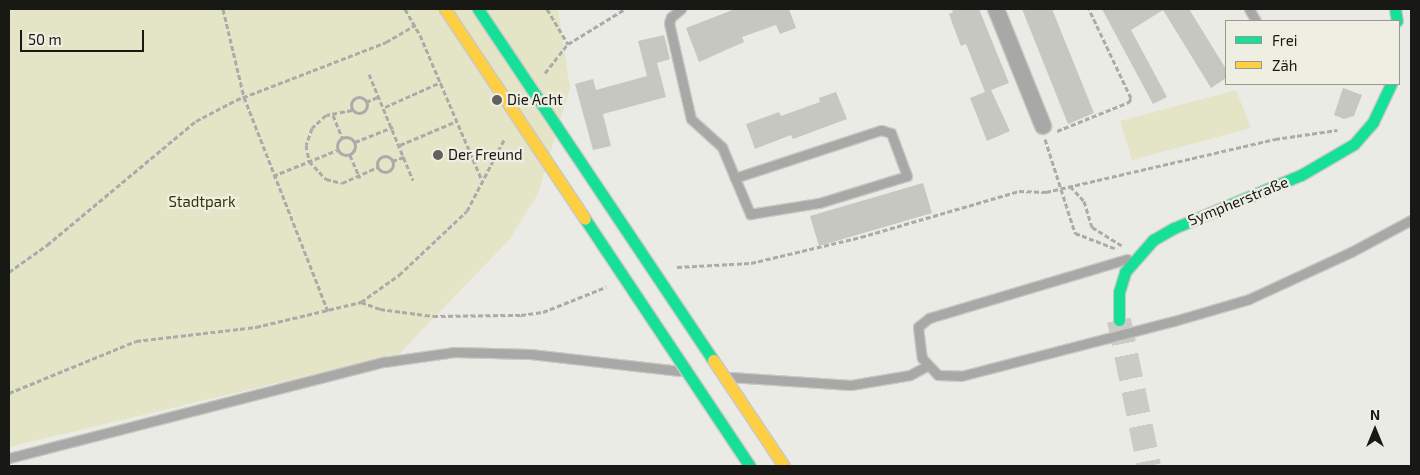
<!DOCTYPE html>
<meta charset="utf-8">
<style>
body{margin:0}
#map{position:relative;width:1420px;height:475px;overflow:hidden;background:#ebebe5;font-family:"Exo 2",sans-serif}
div>[style]{position:absolute}
[style*='--x']{left:calc(var(--x)*1px);top:calc(var(--y)*1px);width:calc(var(--w)*1px);rotate:calc(var(--a)*1deg)}
.green>*{inset:0;background:#e4e4c7}
.building>*{inset:0;background:#c7c7c2}
.secondary-tunnel>*{height:24px;margin-top:-12px;transform-origin:0;background:repeating-linear-gradient(90deg,#cbcbc6 0 24px,transparent 0 36px)}
.path>*{height:3px;margin-top:-1.5px;transform-origin:0;background:repeating-linear-gradient(90deg,#ababa9 0 5px,transparent 0 7.5px)}
.path>.ring{margin:-1.5px;padding:0;box-sizing:content-box;background:none;border:3px solid #ababa9;border-radius:50%}
.roads{filter:drop-shadow(1px 0 #c8c8c4) drop-shadow(-1px 0 #c8c8c4) drop-shadow(0 1px #c8c8c4) drop-shadow(0 -1px #c8c8c4)}
.lane>*{height:9px;margin:-4.5px;padding:0 4.5px;transform-origin:4.5px;border-radius:4.5px;background:#a8a8a6}
.street>*{height:16px;margin:-8px;padding:0 8px;transform-origin:8px;border-radius:8px;background:#a8a8a6}
.fast>*{height:11px;margin:-5.5px;padding:0 5.5px;transform-origin:5.5px;border-radius:5.5px;background:#16e098}
.bridges{filter:drop-shadow(1px 0 #c8c8c4) drop-shadow(-1px 0 #c8c8c4) drop-shadow(0 1px #c8c8c4) drop-shadow(0 -1px #c8c8c4)}
.fast-bridge>*{height:11px;margin:-5.5px;padding:0 5.5px;transform-origin:5.5px;border-radius:5.5px;background:#16e098}
.slow-bridge>*{height:11px;margin:-5.5px;padding:0 5.5px;transform-origin:5.5px;border-radius:5.5px;background:#ffcf43}
.dots>*{width:14px;height:14px;translate:-50% -50%;box-sizing:border-box;border:2px solid #eeeee2;border-radius:50%}
span{translate:-50% -50%;white-space:nowrap;text-align:center;line-height:1.15;-webkit-text-stroke:4.5px #eeeee2;paint-order:stroke}
.poi-label{font-size:15px;color:#181814}
.left{translate:0 -50%;text-align:left}
.street-label{font-size:15px;color:#181814}
.park-label{font-size:15px;color:#363402}
.frame{position:absolute;inset:0;border:10px solid #181814;pointer-events:none}
.legend{position:absolute;left:1225px;top:20px;width:175px;height:65px;box-sizing:border-box;background:#eeeee2;border:1px solid #989890;margin:0;padding:6px 9px;list-style:none;font-size:15px;color:#181814}
.legend li{display:flex;align-items:center;gap:10px;height:25px}
.legend b{width:25px;border:1px solid #989890}
.north{position:absolute;left:1350px;top:405px;width:50px;height:50px;-webkit-text-stroke:4px #eeeee2;paint-order:stroke;rotate:0deg;font-size:14px;font-weight:700;line-height:20px;text-align:center;color:#181814}
.north::after{content:'';display:block;margin:auto;width:18px;height:22px;background:#181814;clip-path:polygon(50% 0,100% 100%,50% 72%,0 100%)}
.scale{position:absolute;left:20px;top:30px;width:124px;height:22px;box-sizing:border-box;border:2px solid #181814;border-top:0;padding-left:6px;font-size:15px;line-height:18px;white-space:nowrap;color:#181814;-webkit-text-stroke:4px #eeeee2;paint-order:stroke}
</style>
<div id="map">
<div class="green">
<i style="clip-path:polygon(9px 9px,558px 9px,570px 88px,538px 194px,509px 240px,399px 354px,9px 447px)"></i>
<i style="clip-path:polygon(1236px 90px,1251px 128px,1132px 160px,1120px 121px)"></i>
</div>
<div class="building">
<i style="clip-path:polygon(735px 9px,789px 9px,796px 28px,780px 34px,776px 25px,742px 37px,744px 42px,699px 62px,686px 28px)"></i>
<i style="clip-path:polygon(952px 9px,979px 9px,1009px 83px,991px 90px,1010px 131px,987px 141px,970px 98px,985px 92px,966px 44px,961px 46px,954px 28px,949px 14px,953px 12px)"></i>
<i style="clip-path:polygon(1022px 9px,1052px 9px,1094px 113px,1068px 124px)"></i>
<i style="clip-path:polygon(1102px 9px,1189px 9px,1226px 69px,1226px 78px,1211px 88px,1163px 10px,1131px 30px,1167px 97px,1153px 104px)"></i>
<i style="clip-path:polygon(664px 35px,670px 59px,657px 63px,666px 97px,603px 114px,611px 146px,593px 150px,575px 84px,593px 79px,596px 90px,647px 76px,638px 41px)"></i>
<i style="clip-path:polygon(1343px 88px,1362px 95px,1354px 116px,1344px 119px,1334px 115px)"></i>
<i style="clip-path:polygon(836px 92px,847px 119px,793px 139px,791px 135px,755px 149px,746px 124px,779px 112px,781px 116px,820px 102px,819px 98px)"></i>
<i style="clip-path:polygon(923px 183px,932px 213px,819px 246px,810px 216px)"></i>
</div>
<div class="secondary-tunnel">
<i style="--x:1119;--y:320;--w:149;--a:78.4"></i>
</div>
<div class="path">
<i style="--x:223;--y:9;--w:90;--a:76.6"></i>
<i style="--x:244;--y:97;--w:230;--a:68.6"></i>
<i style="--x:405;--y:9;--w:30;--a:60"></i>
<i style="--x:420;--y:35;--w:155;--a:66.9"></i>
<i style="--x:547;--y:9;--w:41;--a:59"></i>
<i style="--x:545;--y:73;--w:37;--a:-52"></i>
<i style="--x:568;--y:44;--w:67;--a:-31.6"></i>
<i style="--x:369;--y:74;--w:115;--a:67.5"></i>
<i class="ring" style="left:351px;top:97px;width:13px;height:13px"></i>
<i style="--x:366;--y:102;--w:13;--a:-23"></i>
<i style="--x:385;--y:107;--w:61;--a:-24.1"></i>
<i style="--x:352;--y:110;--w:26;--a:169"></i>
<i style="--x:326;--y:115;--w:19;--a:137"></i>
<i style="--x:312;--y:128;--w:18;--a:109"></i>
<i style="--x:306;--y:145;--w:16;--a:79"></i>
<i style="--x:309;--y:161;--w:25;--a:47"></i>
<i style="--x:326;--y:179;--w:16;--a:14"></i>
<i style="--x:342;--y:183;--w:39;--a:-24"></i>
<i style="--x:333;--y:115;--w:24;--a:68"></i>
<i style="--x:1057;--y:131;--w:78;--a:-21.9"></i>
<i style="--x:1129;--y:102;--w:4;--a:-63"></i>
<i style="--x:1131;--y:98;--w:98;--a:-115.3"></i>
<i class="ring" style="left:337px;top:137px;width:15px;height:15px"></i>
<i style="--x:1045;--y:139;--w:99;--a:72.3"></i>
<i style="--x:1075;--y:233;--w:45;--a:20.9"></i>
<i style="--x:355;--y:142;--w:41;--a:-21.5"></i>
<i style="--x:400;--y:145;--w:62;--a:-22.8"></i>
<i style="--x:350;--y:155;--w:25;--a:67"></i>
<i class="ring" style="left:377px;top:156px;width:13px;height:13px"></i>
<i style="--x:392;--y:161;--w:13;--a:-18"></i>
<i style="--x:273;--y:176;--w:69;--a:-22.1"></i>
<i style="--x:1070;--y:186;--w:21;--a:47"></i>
<i style="--x:1084;--y:201;--w:27;--a:73"></i>
<i style="--x:1092;--y:227;--w:36;--a:32"></i>
<i style="--x:677;--y:267;--w:74;--a:-3.1"></i>
<i style="--x:751;--y:263;--w:113;--a:-13.3"></i>
<i style="--x:861;--y:237;--w:165;--a:-16.2"></i>
<i style="--x:1019;--y:191;--w:27;--a:2"></i>
<i style="--x:1046;--y:192;--w:235;--a:-13"></i>
<i style="--x:1275;--y:139;--w:63;--a:-8.3"></i>
<i style="--x:9;--y:272;--w:47;--a:-35.4"></i>
<i style="--x:47;--y:245;--w:194;--a:-39.8"></i>
<i style="--x:196;--y:121;--w:45;--a:-27.7"></i>
<i style="--x:236;--y:100;--w:161;--a:-21.1"></i>
<i style="--x:386;--y:42;--w:34;--a:-30"></i>
<i style="--x:361;--y:302;--w:20;--a:20"></i>
<i style="--x:380;--y:309;--w:53;--a:7.5"></i>
<i style="--x:433;--y:316;--w:88;--a:-0.7"></i>
<i style="--x:521;--y:315;--w:22;--a:-8"></i>
<i style="--x:543;--y:312;--w:68;--a:-21.6"></i>
<i style="--x:9;--y:393;--w:137;--a:-22.3"></i>
<i style="--x:136;--y:341;--w:121;--a:-6.7"></i>
<i style="--x:256;--y:327;--w:108;--a:-13.4"></i>
<i style="--x:361;--y:302;--w:47;--a:-35.4"></i>
<i style="--x:399;--y:275;--w:93;--a:-43.3"></i>
<i style="--x:467;--y:211;--w:82;--a:-62.5"></i>
</div>
<div class="roads">
<div class="lane">
<i style="--x:681;--y:9;--w:13;--a:141"></i>
<i style="--x:671;--y:17;--w:6;--a:108"></i>
<i style="--x:669;--y:23;--w:98;--a:77.1"></i>
<i style="--x:691;--y:119;--w:42;--a:42.1"></i>
<i style="--x:722;--y:147;--w:73;--a:67.3"></i>
<i style="--x:750;--y:214;--w:70;--a:-9.1"></i>
<i style="--x:819;--y:203;--w:92;--a:-17.1"></i>
<i style="--x:907;--y:176;--w:46;--a:-110.4"></i>
<i style="--x:891;--y:133;--w:10;--a:-163"></i>
<i style="--x:881;--y:130;--w:154;--a:161.8"></i>
<i style="--x:1249;--y:9;--w:14;--a:60"></i>
<i style="--x:1127;--y:259;--w:207;--a:163.4"></i>
<i style="--x:929;--y:318;--w:14;--a:141"></i>
<i style="--x:918;--y:327;--w:31;--a:83"></i>
<i style="--x:922;--y:358;--w:23;--a:47"></i>
<i style="--x:938;--y:375;--w:23;--a:2"></i>
<i style="--x:961;--y:376;--w:220;--a:-14.5"></i>
<i style="--x:1174;--y:321;--w:78;--a:-16.3"></i>
<i style="--x:1249;--y:299;--w:112;--a:-24.7"></i>
<i style="--x:1351;--y:252;--w:68;--a:-28.1"></i>
<i style="--x:730;--y:377;--w:121;--a:3.8"></i>
<i style="--x:851;--y:385;--w:60;--a:-9.6"></i>
<i style="--x:910;--y:375;--w:19;--a:-28"></i>
<i style="--x:9;--y:458;--w:387;--a:-14.4"></i>
<i style="--x:384;--y:362;--w:71;--a:-8.1"></i>
<i style="--x:454;--y:352;--w:76;--a:1.5"></i>
<i style="--x:530;--y:354;--w:151;--a:6.5"></i>
</div>
<div class="street">
<i style="--x:996;--y:9;--w:126;--a:68.1"></i>
</div>
<div class="fast">
<i style="--x:1395;--y:9;--w:12;--a:81"></i>
<i style="--x:1119;--y:320;--w:28;--a:-90"></i>
<i style="--x:1119;--y:292;--w:21;--a:-73"></i>
<i style="--x:1125;--y:272;--w:43;--a:-48.8"></i>
<i style="--x:1153;--y:240;--w:24;--a:-30"></i>
<i style="--x:1174;--y:228;--w:138;--a:-22.7"></i>
<i style="--x:1301;--y:175;--w:61;--a:-30.3"></i>
<i style="--x:1354;--y:144;--w:29;--a:-49"></i>
<i style="--x:1373;--y:122;--w:42;--a:-64.7"></i>
</div>
</div>
<div class="bridges">
<div class="fast-bridge">
<i style="--x:478;--y:9;--w:422;--a:56.2"></i>
<i style="--x:585;--y:219;--w:297;--a:56.3"></i>
</div>
<div class="slow-bridge">
<i style="--x:445;--y:9;--w:252;--a:56.3"></i>
<i style="--x:713;--y:360;--w:128;--a:56.2"></i>
</div>
</div>
<div class="dots">
<i style="left:497px;top:100px;background:#62625d"></i>
<i style="left:438px;top:155px;background:#62625d"></i>
</div>
<div class="poi-label">
<span class="left" style="left:507px;top:100px">Die Acht</span>
<span class="left" style="left:448px;top:155px">Der Freund</span>
</div>
<div class="street-label">
<span style="left:1238px;top:201px;rotate:-22deg">Sympherstraße</span>
</div>
<div class="park-label">
<span style="left:202px;top:202px">Stadtpark</span>
</div>
<div class="frame"></div>
<ul class="legend">
<li><b style="height:6px;background:#16e098"></b>Frei</li>
<li><b style="height:6px;background:#ffcf43"></b>Zäh</li>
</ul>
<div class="north">N</div>
<div class="scale">50 m</div>
</div>
